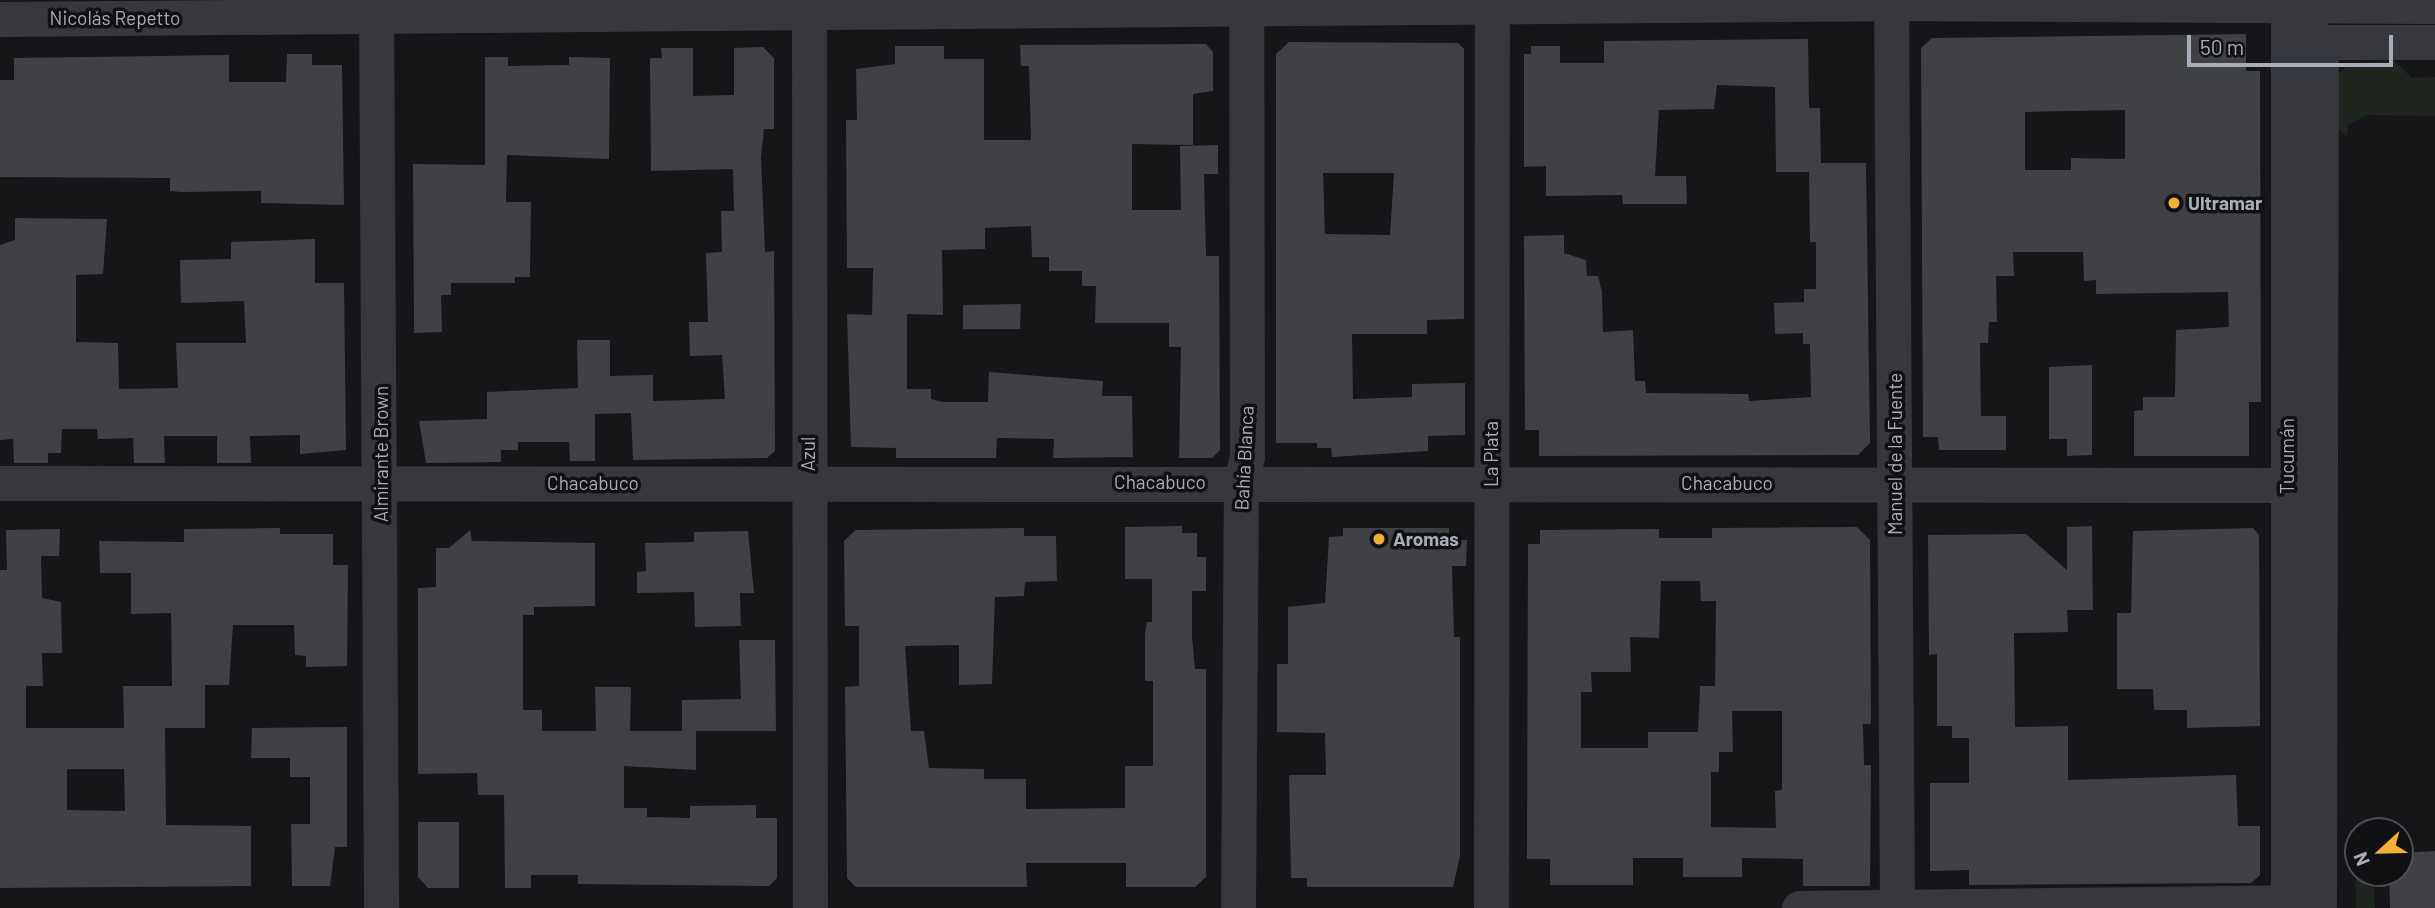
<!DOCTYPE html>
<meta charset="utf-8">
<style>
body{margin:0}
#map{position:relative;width:2435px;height:908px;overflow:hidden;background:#161618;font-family:Barlow,sans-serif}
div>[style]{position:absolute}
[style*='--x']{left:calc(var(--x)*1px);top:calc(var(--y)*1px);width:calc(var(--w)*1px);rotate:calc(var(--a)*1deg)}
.green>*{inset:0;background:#1e261f}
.building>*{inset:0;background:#404145}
.minor>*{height:35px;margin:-17.5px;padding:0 17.5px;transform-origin:17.5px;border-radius:17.5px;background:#37383d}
.dots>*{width:19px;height:19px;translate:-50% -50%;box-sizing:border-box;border:4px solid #111113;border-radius:50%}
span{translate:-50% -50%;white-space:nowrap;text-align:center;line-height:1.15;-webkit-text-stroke:7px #111113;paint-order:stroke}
.street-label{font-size:19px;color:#a8adb8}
.poi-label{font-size:19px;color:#a8adb8;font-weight:700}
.left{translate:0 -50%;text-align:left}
.north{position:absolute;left:2344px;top:817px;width:70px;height:70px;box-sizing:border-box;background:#111113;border:2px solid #4d4f55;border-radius:50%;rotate:248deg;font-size:19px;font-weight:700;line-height:28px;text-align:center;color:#a8adb8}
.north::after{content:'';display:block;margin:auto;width:24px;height:32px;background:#f2b134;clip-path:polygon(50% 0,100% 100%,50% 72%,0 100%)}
.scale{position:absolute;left:2187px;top:35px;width:206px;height:32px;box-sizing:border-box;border:4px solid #a8adb8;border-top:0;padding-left:9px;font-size:21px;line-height:24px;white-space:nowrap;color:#a8adb8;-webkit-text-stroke:5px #111113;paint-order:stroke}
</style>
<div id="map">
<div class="green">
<i style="clip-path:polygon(2395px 61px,2412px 78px,2435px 77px,2435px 116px,2367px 115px,2348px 125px,2347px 137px,2335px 125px,2338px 73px,2352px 63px)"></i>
<i style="clip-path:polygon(2355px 850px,2358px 873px,2374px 873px,2375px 908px,2356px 908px)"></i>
</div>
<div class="building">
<i style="clip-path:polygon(evenodd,2246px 34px,2246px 71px,2260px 71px,2261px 402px,2249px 402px,2249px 456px,2134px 456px,2134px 411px,2143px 410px,2143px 397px,2175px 397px,2176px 330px,2229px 327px,2228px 292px,2096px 294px,2096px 280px,2084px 281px,2083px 252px,2013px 252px,2014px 276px,1996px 276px,1997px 322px,1989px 322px,1988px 343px,1980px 343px,1981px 416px,2006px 416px,2006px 450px,1939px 450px,1938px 437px,1923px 437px,1921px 48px,1932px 38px,2246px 34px,2125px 110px,2125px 159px,2071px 158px,2071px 170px,2025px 170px,2025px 112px,2125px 110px)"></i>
<i style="clip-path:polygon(1808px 39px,1809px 108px,1820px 108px,1821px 163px,1866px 163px,1870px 443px,1858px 455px,1539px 456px,1539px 430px,1525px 430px,1524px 236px,1564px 235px,1564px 253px,1586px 260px,1587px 276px,1598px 276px,1602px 292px,1603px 332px,1633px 330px,1635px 381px,1645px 381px,1646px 393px,1748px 394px,1749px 401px,1811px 397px,1810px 344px,1803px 344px,1803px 333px,1775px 334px,1774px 303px,1804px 302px,1804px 289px,1816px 289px,1816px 242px,1810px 242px,1809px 172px,1776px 172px,1775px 87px,1717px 85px,1714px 109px,1659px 110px,1655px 176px,1686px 176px,1687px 204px,1623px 204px,1622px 195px,1546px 196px,1546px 166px,1524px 167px,1524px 54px,1531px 54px,1531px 46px,1560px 46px,1560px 63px,1604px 63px,1604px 41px)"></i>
<i style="clip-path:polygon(evenodd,1289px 42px,1458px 43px,1464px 49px,1464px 319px,1427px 320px,1427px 334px,1352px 334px,1353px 399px,1412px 397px,1412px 384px,1465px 383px,1465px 435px,1428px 436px,1428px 451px,1332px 457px,1331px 448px,1317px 448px,1317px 443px,1276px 443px,1276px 54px,1289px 42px,1323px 173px,1394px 173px,1390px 235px,1325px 234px,1323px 173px)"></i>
<i style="clip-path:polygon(1206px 44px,1213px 52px,1213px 91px,1193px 94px,1193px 145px,1132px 144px,1132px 210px,1181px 210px,1180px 146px,1218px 145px,1218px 174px,1204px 174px,1206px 256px,1219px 256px,1220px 450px,1212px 458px,1179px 458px,1181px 347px,1169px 347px,1169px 323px,1095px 323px,1096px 286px,1082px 286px,1082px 271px,1049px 271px,1049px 257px,1032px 257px,1031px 226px,985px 228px,985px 249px,942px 250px,943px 315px,907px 314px,907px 389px,931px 389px,931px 399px,943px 402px,988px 402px,989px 372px,1103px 381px,1102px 396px,1132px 396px,1133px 457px,1053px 458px,1054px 439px,997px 438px,996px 458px,896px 458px,896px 448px,851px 447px,847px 314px,872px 315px,873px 268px,847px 268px,846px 120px,857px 120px,856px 69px,895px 64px,895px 46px,944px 46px,944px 59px,984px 59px,984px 140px,1031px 140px,1029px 66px,1021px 66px,1020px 45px)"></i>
<i style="clip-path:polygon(763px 47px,774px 58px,774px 129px,764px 129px,761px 158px,765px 252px,774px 251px,775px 451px,767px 458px,633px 460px,631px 413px,595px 414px,595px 461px,570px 461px,569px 442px,518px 442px,518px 450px,501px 450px,501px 462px,426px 463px,419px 421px,487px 419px,487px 392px,578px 388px,577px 340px,610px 340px,610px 376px,653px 375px,653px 401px,725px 399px,722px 355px,690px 356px,689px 322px,708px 322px,706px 253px,722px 252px,721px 211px,734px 211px,733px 169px,651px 171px,650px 58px,662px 58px,661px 48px,693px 48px,693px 96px,734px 95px,734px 48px)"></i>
<i style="clip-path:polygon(287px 54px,312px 54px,312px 65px,342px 65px,344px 205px,261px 203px,261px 191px,182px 192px,170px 191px,170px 178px,0 177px,0 80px,14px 80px,14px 58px,229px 55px,229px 82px,286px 82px)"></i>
<i style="clip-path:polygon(485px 57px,508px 57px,508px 66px,569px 65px,569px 57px,610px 58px,609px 159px,507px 155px,506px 202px,531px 202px,530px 277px,515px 277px,515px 283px,451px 283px,451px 295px,441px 295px,442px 332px,414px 333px,413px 164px,485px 165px)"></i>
<i style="clip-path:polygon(15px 218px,107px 219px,103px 274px,76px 275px,76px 342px,118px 343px,119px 389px,178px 388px,176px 343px,246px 343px,244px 301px,181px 303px,180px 260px,231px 259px,231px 242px,315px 239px,315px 283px,344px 283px,346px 450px,300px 454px,300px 435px,250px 436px,251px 463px,217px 463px,217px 436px,164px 436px,165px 463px,134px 463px,133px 438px,98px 439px,97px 429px,62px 429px,61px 453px,48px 453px,48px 463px,14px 463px,13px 439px,0 440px,0 245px,15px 240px)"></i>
<i style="clip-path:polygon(1021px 304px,1020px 329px,963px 329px,963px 305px)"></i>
<i style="clip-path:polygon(2092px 365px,2092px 455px,2067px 456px,2067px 439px,2049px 439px,2049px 367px)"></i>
<i style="clip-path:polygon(1182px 526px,1182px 533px,1197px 533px,1197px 557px,1206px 557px,1206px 591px,1192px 591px,1192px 636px,1195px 669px,1206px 669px,1206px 877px,1195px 887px,1126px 887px,1126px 863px,1026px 863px,1027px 887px,856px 887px,847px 878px,845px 687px,859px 686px,859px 626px,845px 626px,844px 541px,856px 530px,1024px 528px,1024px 536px,1056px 536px,1057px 581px,1025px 582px,1024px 596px,995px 597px,992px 684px,959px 685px,959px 645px,905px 646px,911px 731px,924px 731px,929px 768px,984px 769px,984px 779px,1026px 779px,1026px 809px,1125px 808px,1125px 766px,1153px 766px,1153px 681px,1145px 681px,1145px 634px,1147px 622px,1152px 622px,1152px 579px,1125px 579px,1125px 527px)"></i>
<i style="clip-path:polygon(2092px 526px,2093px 610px,2067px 610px,2068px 632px,2014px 633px,2015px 727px,2068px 726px,2068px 780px,2236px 775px,2238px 826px,2260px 826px,2260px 875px,2251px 883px,1969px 885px,1969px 870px,1930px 871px,1930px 783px,1969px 783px,1969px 738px,1952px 738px,1952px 726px,1937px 726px,1937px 654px,1929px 655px,1928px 535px,2026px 534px,2067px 570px,2067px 527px)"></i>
<i style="clip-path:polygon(evenodd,1857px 527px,1870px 540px,1871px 724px,1863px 724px,1864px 765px,1871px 765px,1870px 886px,1803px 886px,1803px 859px,1742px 858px,1742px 877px,1683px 877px,1683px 858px,1633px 858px,1633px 885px,1550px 885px,1550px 859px,1527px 859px,1528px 544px,1540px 544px,1540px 530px,1659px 529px,1659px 538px,1712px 538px,1712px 528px,1857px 527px,1661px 581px,1700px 581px,1701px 601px,1716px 601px,1715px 686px,1700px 686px,1698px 732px,1648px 732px,1648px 748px,1581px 748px,1581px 692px,1592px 692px,1591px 672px,1631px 672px,1630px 637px,1659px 638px,1661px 581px,1857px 527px,1732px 711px,1782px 711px,1782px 790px,1775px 791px,1776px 828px,1711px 827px,1711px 772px,1719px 772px,1719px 752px,1733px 752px,1732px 711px)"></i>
<i style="clip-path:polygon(evenodd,280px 528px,280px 534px,333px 534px,333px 565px,348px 565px,347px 666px,306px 667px,306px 656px,295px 655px,294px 625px,233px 625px,229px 685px,205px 685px,205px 728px,165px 728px,166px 825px,251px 826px,251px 886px,0 888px,0 570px,7px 570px,6px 530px,60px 529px,59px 556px,41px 556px,42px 598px,61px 602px,62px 653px,42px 653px,43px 686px,26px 686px,26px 728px,124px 728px,123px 686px,172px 686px,171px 613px,131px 614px,131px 573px,100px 573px,99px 541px,184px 542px,184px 529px,280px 528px,67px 769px,124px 769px,125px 811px,67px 810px,67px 769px)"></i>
<i style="clip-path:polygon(1343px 528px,1449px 528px,1449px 540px,1467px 540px,1466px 566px,1452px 566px,1454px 637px,1460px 637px,1460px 856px,1453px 887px,1307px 887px,1307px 878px,1291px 878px,1289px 775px,1326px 775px,1325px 733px,1277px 732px,1277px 664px,1288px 664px,1288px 607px,1325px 603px,1329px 537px,1343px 536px)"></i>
<i style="clip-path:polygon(2253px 528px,2259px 535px,2260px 726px,2187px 728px,2187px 710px,2154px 710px,2153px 689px,2117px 689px,2117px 613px,2131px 613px,2133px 531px)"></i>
<i style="clip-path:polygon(470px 530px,472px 541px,595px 543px,595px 606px,534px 607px,534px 615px,523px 615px,523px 710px,542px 710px,542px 731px,596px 731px,595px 687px,631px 687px,630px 731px,696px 731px,696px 770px,624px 766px,624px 808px,647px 808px,647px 817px,690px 818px,690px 806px,756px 805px,756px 818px,777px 818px,777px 878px,769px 886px,578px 884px,578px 875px,531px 875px,531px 888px,505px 888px,504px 795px,478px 795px,477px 773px,418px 774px,418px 588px,436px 587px,436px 548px,449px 548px)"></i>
<i style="clip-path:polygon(748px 531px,754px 593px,740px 593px,741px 626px,695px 627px,694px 592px,637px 593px,637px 572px,646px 571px,645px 543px,694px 542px,694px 532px)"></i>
<i style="clip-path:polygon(739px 640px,775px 640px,776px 731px,682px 731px,682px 700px,741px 699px)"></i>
<i style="clip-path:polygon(347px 727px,347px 847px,335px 847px,330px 886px,292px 886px,291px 824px,310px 824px,310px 777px,290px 777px,290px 758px,251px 758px,252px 728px)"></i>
<i style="clip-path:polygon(418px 822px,459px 822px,459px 888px,428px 888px,418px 877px)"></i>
<i style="clip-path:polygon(2435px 851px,2435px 908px,2390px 908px,2389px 873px,2400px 873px,2400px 853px)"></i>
</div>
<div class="minor">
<i style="--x:376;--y:0;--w:908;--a:89.68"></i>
<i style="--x:809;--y:0;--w:908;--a:89.94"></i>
<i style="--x:1891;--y:0;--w:908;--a:89.62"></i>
<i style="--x:0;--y:19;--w:1891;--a:-0.48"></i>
<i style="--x:1891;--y:3;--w:544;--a:0.32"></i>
<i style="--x:2306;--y:25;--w:23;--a:49"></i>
<i style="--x:2321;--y:42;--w:114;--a:0"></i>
<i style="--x:0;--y:483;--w:2320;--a:0.05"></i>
<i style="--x:1238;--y:908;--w:426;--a:-89.6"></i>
<i style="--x:1241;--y:482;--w:26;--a:-77"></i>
<i style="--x:1247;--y:457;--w:449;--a:-90.1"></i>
<i style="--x:1491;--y:908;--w:908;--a:-89.94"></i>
<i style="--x:1799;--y:908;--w:513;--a:-0.67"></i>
<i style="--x:2288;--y:908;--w:904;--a:-90"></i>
<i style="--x:2319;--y:908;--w:866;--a:-89.87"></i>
</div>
<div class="dots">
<i style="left:2174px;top:203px;background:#f2b134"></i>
<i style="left:1379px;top:539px;background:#f2b134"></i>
</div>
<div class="street-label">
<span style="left:115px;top:18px">Nicolás Repetto</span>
<span style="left:381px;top:454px;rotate:-90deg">Almirante Brown</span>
<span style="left:808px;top:454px;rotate:-90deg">Azul</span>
<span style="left:1491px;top:454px;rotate:-90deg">La Plata</span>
<span style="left:1895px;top:454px;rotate:-90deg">Manuel de la Fuente</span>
<span style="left:2287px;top:456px;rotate:-90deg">Tucumán</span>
<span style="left:1244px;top:458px;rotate:-87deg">Bahía Blanca</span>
<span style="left:1160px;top:482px">Chacabuco</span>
<span style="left:593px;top:483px">Chacabuco</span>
<span style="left:1727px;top:483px">Chacabuco</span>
</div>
<div class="poi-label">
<span class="left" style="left:2188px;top:203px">Ultramar</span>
<span class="left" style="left:1393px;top:539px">Aromas</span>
</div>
<div class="north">N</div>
<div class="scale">50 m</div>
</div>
